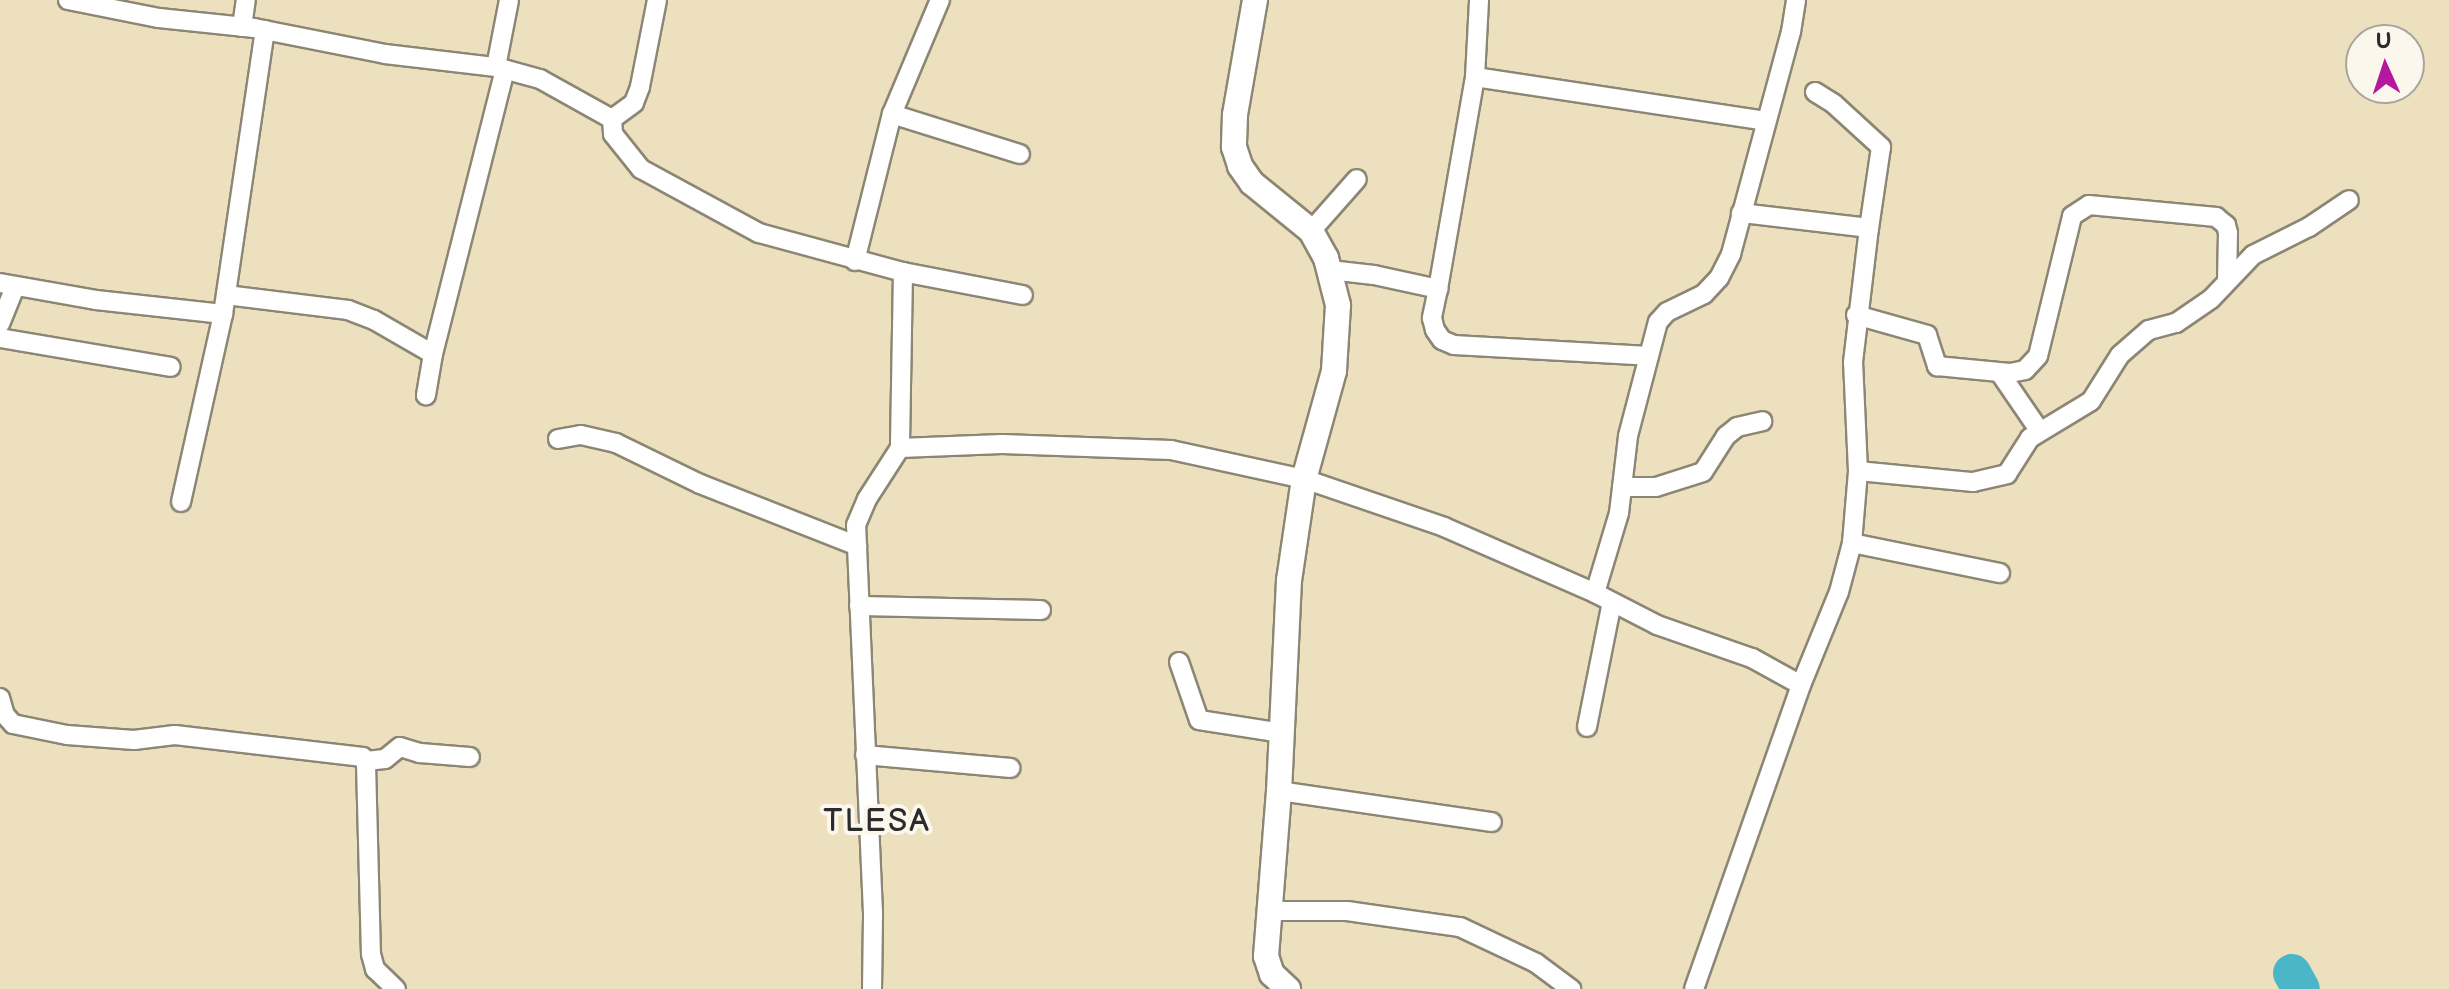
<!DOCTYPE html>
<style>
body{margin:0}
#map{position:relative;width:2449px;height:989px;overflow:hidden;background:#ede0be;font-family:"Balsamiq Sans",sans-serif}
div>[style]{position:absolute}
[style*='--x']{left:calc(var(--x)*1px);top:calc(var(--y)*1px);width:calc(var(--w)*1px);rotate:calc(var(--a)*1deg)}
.river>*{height:38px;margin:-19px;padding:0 19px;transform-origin:19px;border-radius:19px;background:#4bb7c6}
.roads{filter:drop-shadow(2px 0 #8c8674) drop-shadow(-2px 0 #8c8674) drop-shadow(0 2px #8c8674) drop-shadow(0 -2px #8c8674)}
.minor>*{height:18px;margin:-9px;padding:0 9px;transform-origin:9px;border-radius:9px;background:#fff}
.secondary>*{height:24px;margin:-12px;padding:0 12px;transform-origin:12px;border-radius:12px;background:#fff}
span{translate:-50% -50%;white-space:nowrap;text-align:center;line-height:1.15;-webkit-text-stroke:8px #fbf7ec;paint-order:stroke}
.quarter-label{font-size:32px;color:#2b2b2b;letter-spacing:2px}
.north{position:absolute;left:2345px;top:24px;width:80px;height:80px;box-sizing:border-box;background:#fbf7ec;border:2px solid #a8a59f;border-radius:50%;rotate:357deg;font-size:22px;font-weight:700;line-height:32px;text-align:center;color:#2b2b2b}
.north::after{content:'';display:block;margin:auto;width:28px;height:36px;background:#b5179e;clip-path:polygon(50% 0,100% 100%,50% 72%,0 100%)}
</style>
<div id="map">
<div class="river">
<i style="--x:2292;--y:973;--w:18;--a:61"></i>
</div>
<div class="roads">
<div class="minor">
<i style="--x:68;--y:0;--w:93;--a:11.2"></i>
<i style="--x:159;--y:18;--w:96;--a:6"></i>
<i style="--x:254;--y:28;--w:134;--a:11.2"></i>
<i style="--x:385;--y:54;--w:112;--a:6.7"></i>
<i style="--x:496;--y:67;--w:46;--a:15.3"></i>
<i style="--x:540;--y:79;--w:82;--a:29.1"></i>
<i style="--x:657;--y:0;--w:89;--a:101.1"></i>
<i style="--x:640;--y:87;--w:17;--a:111"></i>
<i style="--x:634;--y:103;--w:27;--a:144"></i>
<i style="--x:612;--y:119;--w:15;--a:86"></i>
<i style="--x:613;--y:134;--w:45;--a:51.3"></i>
<i style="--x:641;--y:169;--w:134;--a:28.5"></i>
<i style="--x:759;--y:233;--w:149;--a:15.2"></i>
<i style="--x:903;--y:272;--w:176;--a:91"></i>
<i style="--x:900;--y:448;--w:102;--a:-2.2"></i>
<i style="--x:1002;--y:444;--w:169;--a:2"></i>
<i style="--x:1171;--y:450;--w:136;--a:12.3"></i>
<i style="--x:1304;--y:479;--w:148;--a:18.9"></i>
<i style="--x:1444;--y:527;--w:165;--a:23.6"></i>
<i style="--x:1595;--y:593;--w:70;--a:27.3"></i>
<i style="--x:1657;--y:625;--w:101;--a:19.2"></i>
<i style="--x:1752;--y:658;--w:56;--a:28.9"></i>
<i style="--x:1801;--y:685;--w:100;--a:-67.8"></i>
<i style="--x:1839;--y:592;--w:51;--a:-75.1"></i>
<i style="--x:1852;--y:543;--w:72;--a:-85.2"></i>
<i style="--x:1858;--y:471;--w:109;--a:-92.6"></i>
<i style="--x:1853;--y:362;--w:135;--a:-83.2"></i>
<i style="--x:1869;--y:228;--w:129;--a:-173.3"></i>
<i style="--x:242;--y:27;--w:27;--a:-82"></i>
<i style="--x:496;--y:67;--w:68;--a:-79"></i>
<i style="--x:1475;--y:77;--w:294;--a:8.6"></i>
<i style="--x:1815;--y:92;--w:22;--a:32"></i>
<i style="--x:1834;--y:104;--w:64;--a:42.5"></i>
<i style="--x:1881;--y:147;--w:82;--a:98.4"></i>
<i style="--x:892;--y:114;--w:134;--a:17.4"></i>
<i style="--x:1311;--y:231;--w:69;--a:-48.5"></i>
<i style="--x:855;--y:261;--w:152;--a:-75.9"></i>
<i style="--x:892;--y:114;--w:124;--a:-67.2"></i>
<i style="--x:1330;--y:270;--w:44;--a:6.5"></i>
<i style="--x:1374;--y:275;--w:66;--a:12.3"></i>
<i style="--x:1438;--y:289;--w:215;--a:-80.1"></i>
<i style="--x:1475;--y:77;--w:77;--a:-87"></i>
<i style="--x:903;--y:272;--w:122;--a:10.9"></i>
<i style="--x:0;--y:283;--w:97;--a:10"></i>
<i style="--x:96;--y:300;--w:128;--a:6.3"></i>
<i style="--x:1438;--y:289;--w:30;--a:102"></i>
<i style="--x:1432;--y:318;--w:12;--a:76"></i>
<i style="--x:1435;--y:330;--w:12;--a:55"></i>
<i style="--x:1442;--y:340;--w:13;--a:23"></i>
<i style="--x:1454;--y:345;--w:195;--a:3.2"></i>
<i style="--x:226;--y:295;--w:123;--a:7"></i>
<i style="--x:348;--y:310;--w:28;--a:21"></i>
<i style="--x:374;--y:320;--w:68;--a:30"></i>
<i style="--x:433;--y:354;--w:42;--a:99.7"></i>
<i style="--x:1856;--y:315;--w:74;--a:15.7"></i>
<i style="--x:1927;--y:335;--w:33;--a:72"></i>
<i style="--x:1937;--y:366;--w:73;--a:5.5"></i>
<i style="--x:2010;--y:373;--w:15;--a:-11"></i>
<i style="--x:2025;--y:370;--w:19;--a:-47"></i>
<i style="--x:2038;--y:356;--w:144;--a:-76.3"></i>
<i style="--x:2072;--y:216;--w:20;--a:-33"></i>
<i style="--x:2089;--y:205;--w:128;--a:5.4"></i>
<i style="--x:2216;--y:217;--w:13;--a:39"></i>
<i style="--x:2226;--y:225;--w:8;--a:76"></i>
<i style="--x:2228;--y:233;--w:47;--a:91.2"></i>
<i style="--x:0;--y:324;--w:40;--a:-68"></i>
<i style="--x:0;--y:338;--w:173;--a:9.6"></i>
<i style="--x:433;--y:354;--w:293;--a:-75.8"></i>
<i style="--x:2000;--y:373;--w:69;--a:55.6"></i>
<i style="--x:558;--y:439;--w:23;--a:-10"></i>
<i style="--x:581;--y:435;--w:36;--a:13"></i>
<i style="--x:616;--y:443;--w:93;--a:26"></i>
<i style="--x:700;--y:484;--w:169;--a:21.5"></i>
<i style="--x:1858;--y:471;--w:116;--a:5.5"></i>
<i style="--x:1973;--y:482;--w:35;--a:-13"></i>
<i style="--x:2007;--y:474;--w:43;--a:-57.4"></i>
<i style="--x:2030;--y:438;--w:71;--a:-31.2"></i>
<i style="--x:2091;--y:401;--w:54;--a:-57.8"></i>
<i style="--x:2120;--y:355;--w:38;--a:-41"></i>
<i style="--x:2149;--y:330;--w:28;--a:-15"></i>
<i style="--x:2176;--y:323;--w:42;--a:-34.4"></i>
<i style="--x:2211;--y:299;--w:61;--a:-46.3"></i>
<i style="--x:2253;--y:255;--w:63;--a:-26.6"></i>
<i style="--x:2309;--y:227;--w:48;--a:-34"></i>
<i style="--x:1622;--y:487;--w:34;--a:0"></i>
<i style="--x:1656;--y:487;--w:49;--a:-17.7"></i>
<i style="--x:1703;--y:472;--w:43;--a:-57.4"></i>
<i style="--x:1726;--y:436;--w:14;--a:-39"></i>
<i style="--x:1737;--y:427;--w:26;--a:-13"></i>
<i style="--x:181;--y:502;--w:193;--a:-77.4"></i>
<i style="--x:223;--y:314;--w:287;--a:-81.6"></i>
<i style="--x:1852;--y:543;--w:151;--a:11.5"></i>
<i style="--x:1595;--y:593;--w:84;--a:-73.3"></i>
<i style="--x:1619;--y:513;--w:78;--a:-83.3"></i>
<i style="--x:1628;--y:436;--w:118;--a:-75.3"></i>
<i style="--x:1658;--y:322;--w:13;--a:-48"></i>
<i style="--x:1667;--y:312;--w:41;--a:-25.9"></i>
<i style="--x:1704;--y:294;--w:22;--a:-47"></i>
<i style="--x:1719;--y:278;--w:27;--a:-63"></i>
<i style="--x:1731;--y:254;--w:230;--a:-74.9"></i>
<i style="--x:1791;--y:32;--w:32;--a:-81"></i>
<i style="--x:859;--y:606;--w:182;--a:1.3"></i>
<i style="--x:1179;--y:662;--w:61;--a:71"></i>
<i style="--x:1199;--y:720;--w:84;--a:8.9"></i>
<i style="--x:0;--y:698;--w:18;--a:74"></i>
<i style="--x:5;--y:715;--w:12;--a:48"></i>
<i style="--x:13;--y:724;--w:55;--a:11.5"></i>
<i style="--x:67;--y:735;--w:67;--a:4.3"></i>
<i style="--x:134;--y:740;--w:41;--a:-7"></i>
<i style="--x:175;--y:735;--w:189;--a:6.7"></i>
<i style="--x:363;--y:757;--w:8;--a:67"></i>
<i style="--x:366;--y:764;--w:190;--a:88.5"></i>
<i style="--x:371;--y:954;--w:16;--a:75"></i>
<i style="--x:375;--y:969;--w:29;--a:44"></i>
<i style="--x:1587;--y:727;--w:127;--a:-78.7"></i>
<i style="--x:865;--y:755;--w:146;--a:5.1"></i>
<i style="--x:366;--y:761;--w:19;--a:-6"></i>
<i style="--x:385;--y:759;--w:19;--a:-39"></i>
<i style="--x:400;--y:747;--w:21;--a:17"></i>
<i style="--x:420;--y:753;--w:50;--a:4.6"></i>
<i style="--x:1279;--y:791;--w:215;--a:8.3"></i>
<i style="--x:1270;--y:911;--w:77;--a:0"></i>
<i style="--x:1347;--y:911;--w:114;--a:8.1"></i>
<i style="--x:1460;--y:927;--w:84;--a:25.3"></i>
<i style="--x:1536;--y:963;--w:44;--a:36.6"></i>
<i style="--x:872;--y:989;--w:76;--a:-89.2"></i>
<i style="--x:873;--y:913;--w:388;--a:-92.5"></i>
<i style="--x:856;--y:525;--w:28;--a:-67"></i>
<i style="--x:867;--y:499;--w:61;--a:-57.1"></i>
<i style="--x:1694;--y:989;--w:322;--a:-70.6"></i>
</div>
<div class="secondary">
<i style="--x:1255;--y:0;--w:117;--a:99.9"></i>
<i style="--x:1235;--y:115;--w:32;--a:92"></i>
<i style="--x:1234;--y:147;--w:20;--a:72"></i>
<i style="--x:1240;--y:166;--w:21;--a:55"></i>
<i style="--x:1252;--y:183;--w:76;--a:39.1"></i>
<i style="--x:1311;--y:231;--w:31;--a:61"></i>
<i style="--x:1326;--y:258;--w:49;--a:75.7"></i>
<i style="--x:1338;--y:305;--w:66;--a:93.5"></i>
<i style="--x:1334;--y:371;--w:112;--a:105.5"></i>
<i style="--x:1304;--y:479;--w:102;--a:98.4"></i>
<i style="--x:1289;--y:580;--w:211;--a:92.7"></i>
<i style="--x:1279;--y:791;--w:166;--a:94.5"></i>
<i style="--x:1266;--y:956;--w:19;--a:72"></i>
<i style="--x:1272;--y:974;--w:22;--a:43"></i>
</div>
</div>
<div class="quarter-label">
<span style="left:877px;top:822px">TLESA</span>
</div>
<div class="north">U</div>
</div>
